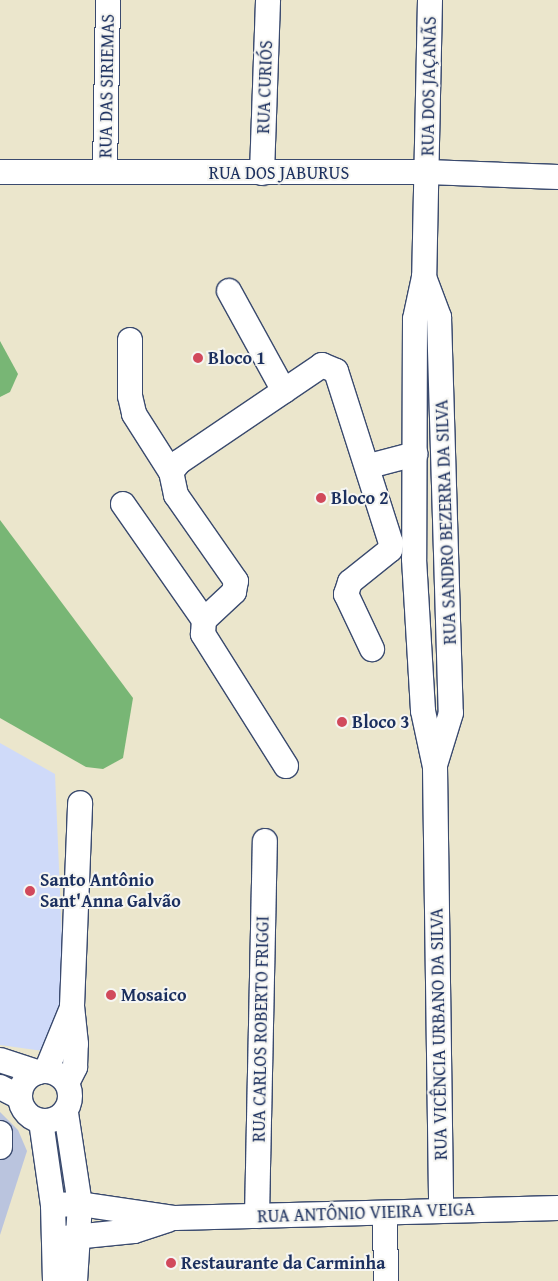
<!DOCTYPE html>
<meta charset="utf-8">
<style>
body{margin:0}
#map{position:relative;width:558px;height:1281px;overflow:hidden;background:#ebe6cc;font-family:"Gentium Book Plus",serif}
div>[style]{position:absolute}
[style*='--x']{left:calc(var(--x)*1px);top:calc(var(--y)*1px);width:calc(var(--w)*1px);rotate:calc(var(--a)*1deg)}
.built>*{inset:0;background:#cfdaf9}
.industrial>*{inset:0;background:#bac4de}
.forest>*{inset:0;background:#78b675}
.roads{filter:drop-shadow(1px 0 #3a4a6e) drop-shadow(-1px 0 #3a4a6e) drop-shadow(0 1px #3a4a6e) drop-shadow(0 -1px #3a4a6e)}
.minor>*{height:24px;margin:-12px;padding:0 12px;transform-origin:12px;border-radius:12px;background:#fff}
.minor>.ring{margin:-12px;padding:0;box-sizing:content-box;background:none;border:24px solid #fff;border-radius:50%}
.dots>*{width:14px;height:14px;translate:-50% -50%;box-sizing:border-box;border:2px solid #f6f6f2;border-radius:50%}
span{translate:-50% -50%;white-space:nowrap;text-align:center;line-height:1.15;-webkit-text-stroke:4px #f6f6f2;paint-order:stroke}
.street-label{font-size:18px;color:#1b2f5e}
.poi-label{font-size:18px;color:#1b2f5e;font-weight:700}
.left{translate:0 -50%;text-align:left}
</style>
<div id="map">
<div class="built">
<i style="clip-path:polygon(0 743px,55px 774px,65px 1009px,43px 1051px,0 1045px)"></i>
</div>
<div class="industrial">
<i style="clip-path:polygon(0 1112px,18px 1130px,27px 1151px,0 1235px)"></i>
</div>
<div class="forest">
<i style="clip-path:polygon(0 341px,18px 374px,10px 392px,0 397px)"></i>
<i style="clip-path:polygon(0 520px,133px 698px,123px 758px,103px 769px,86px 767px,0 718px)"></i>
</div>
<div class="roads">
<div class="minor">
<i style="--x:430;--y:0;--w:277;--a:91.2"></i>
<i style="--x:424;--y:277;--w:43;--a:102.1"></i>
<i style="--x:415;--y:319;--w:240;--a:90.2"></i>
<i style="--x:414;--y:559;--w:152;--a:86.6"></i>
<i style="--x:423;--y:711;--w:57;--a:77.9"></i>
<i style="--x:435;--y:767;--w:444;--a:89.2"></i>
<i style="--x:0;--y:172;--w:427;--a:0"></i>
<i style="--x:427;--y:172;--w:131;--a:2.2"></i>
<i style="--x:105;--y:172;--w:172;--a:-89"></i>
<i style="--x:262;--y:173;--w:173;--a:-88"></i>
<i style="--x:424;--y:277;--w:43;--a:69.4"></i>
<i style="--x:439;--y:317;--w:396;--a:88.3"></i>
<i style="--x:451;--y:713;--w:54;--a:107.1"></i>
<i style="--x:229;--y:291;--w:114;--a:61.2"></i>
<i style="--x:130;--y:340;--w:56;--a:90"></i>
<i style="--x:130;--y:396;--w:18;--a:77"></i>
<i style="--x:134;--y:414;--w:69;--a:57.5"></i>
<i style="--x:369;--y:466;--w:48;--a:-14.6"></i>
<i style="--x:123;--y:504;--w:141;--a:55.1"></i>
<i style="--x:286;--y:766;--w:156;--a:-122.2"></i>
<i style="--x:203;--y:634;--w:14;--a:-86"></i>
<i style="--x:204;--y:620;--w:41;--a:-43"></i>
<i style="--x:234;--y:592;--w:11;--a:-80"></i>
<i style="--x:236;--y:581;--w:105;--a:-124.9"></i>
<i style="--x:176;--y:495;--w:24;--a:-102"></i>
<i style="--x:171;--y:472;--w:13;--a:-51"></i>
<i style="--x:179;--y:462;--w:173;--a:-34.1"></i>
<i style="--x:322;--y:365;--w:15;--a:23"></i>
<i style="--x:336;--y:371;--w:181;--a:72.3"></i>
<i style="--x:391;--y:543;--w:7;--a:98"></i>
<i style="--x:390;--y:550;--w:51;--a:141.3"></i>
<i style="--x:350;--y:582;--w:13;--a:108"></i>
<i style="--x:346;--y:594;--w:61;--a:64.7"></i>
<i style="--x:0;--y:1060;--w:40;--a:18"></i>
<i style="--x:46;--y:1071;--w:66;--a:-67.7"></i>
<i class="ring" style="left:20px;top:1071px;width:26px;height:26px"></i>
<i style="--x:67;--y:1083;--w:18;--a:-63"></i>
<i style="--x:75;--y:1067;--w:23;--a:-88"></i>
<i style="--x:76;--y:1044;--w:38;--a:-96"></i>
<i style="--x:72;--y:1006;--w:203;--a:-87.7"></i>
<i style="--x:0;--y:1087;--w:22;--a:27"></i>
<i style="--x:66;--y:1113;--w:92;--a:81.3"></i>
<i style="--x:80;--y:1204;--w:77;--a:93.7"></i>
<i style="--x:41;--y:1121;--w:85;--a:81.9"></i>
<i style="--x:53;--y:1205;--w:76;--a:88.5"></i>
<i style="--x:0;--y:1133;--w:14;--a:90"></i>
<i style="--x:53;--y:1205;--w:27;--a:-2"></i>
<i style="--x:80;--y:1204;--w:96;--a:8.4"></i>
<i style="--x:175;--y:1218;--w:383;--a:-1.5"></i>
<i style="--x:385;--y:1213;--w:68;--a:89.2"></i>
<i style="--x:257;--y:1216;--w:375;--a:-88.8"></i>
<i style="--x:64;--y:1238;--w:70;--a:-5.7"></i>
<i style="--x:134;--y:1231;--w:36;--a:-18"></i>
</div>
</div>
<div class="dots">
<i style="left:198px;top:358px;background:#d1495b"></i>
<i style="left:321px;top:498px;background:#d1495b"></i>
<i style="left:342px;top:722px;background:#d1495b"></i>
<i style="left:30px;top:891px;background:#d1495b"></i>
<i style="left:111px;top:995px;background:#d1495b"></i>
<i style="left:171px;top:1263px;background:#d1495b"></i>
</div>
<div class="street-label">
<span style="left:107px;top:86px;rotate:-89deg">RUA DAS SIRIEMAS</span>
<span style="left:429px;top:86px;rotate:-89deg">RUA DOS JAÇANÃS</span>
<span style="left:265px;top:87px;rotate:-88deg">RUA CURIÓS</span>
<span style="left:279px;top:173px">RUA DOS JABURUS</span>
<span style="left:446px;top:522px;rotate:-92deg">RUA SANDRO BEZERRA DA SILVA</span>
<span style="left:261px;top:1029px;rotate:-89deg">RUA CARLOS ROBERTO FRIGGI</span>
<span style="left:439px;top:1034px;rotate:-91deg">RUA VICÊNCIA URBANO DA SILVA</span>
<span style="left:366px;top:1213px;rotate:-2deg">RUA ANTÔNIO VIEIRA VEIGA</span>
</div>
<div class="poi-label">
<span class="left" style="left:208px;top:358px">Bloco 1</span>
<span class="left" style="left:331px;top:498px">Bloco 2</span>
<span class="left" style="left:352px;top:722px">Bloco 3</span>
<span class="left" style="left:40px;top:891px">Santo Antônio<br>Sant'Anna Galvão</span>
<span class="left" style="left:121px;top:995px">Mosaico</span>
<span class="left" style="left:181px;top:1263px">Restaurante da Carminha</span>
</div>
</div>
